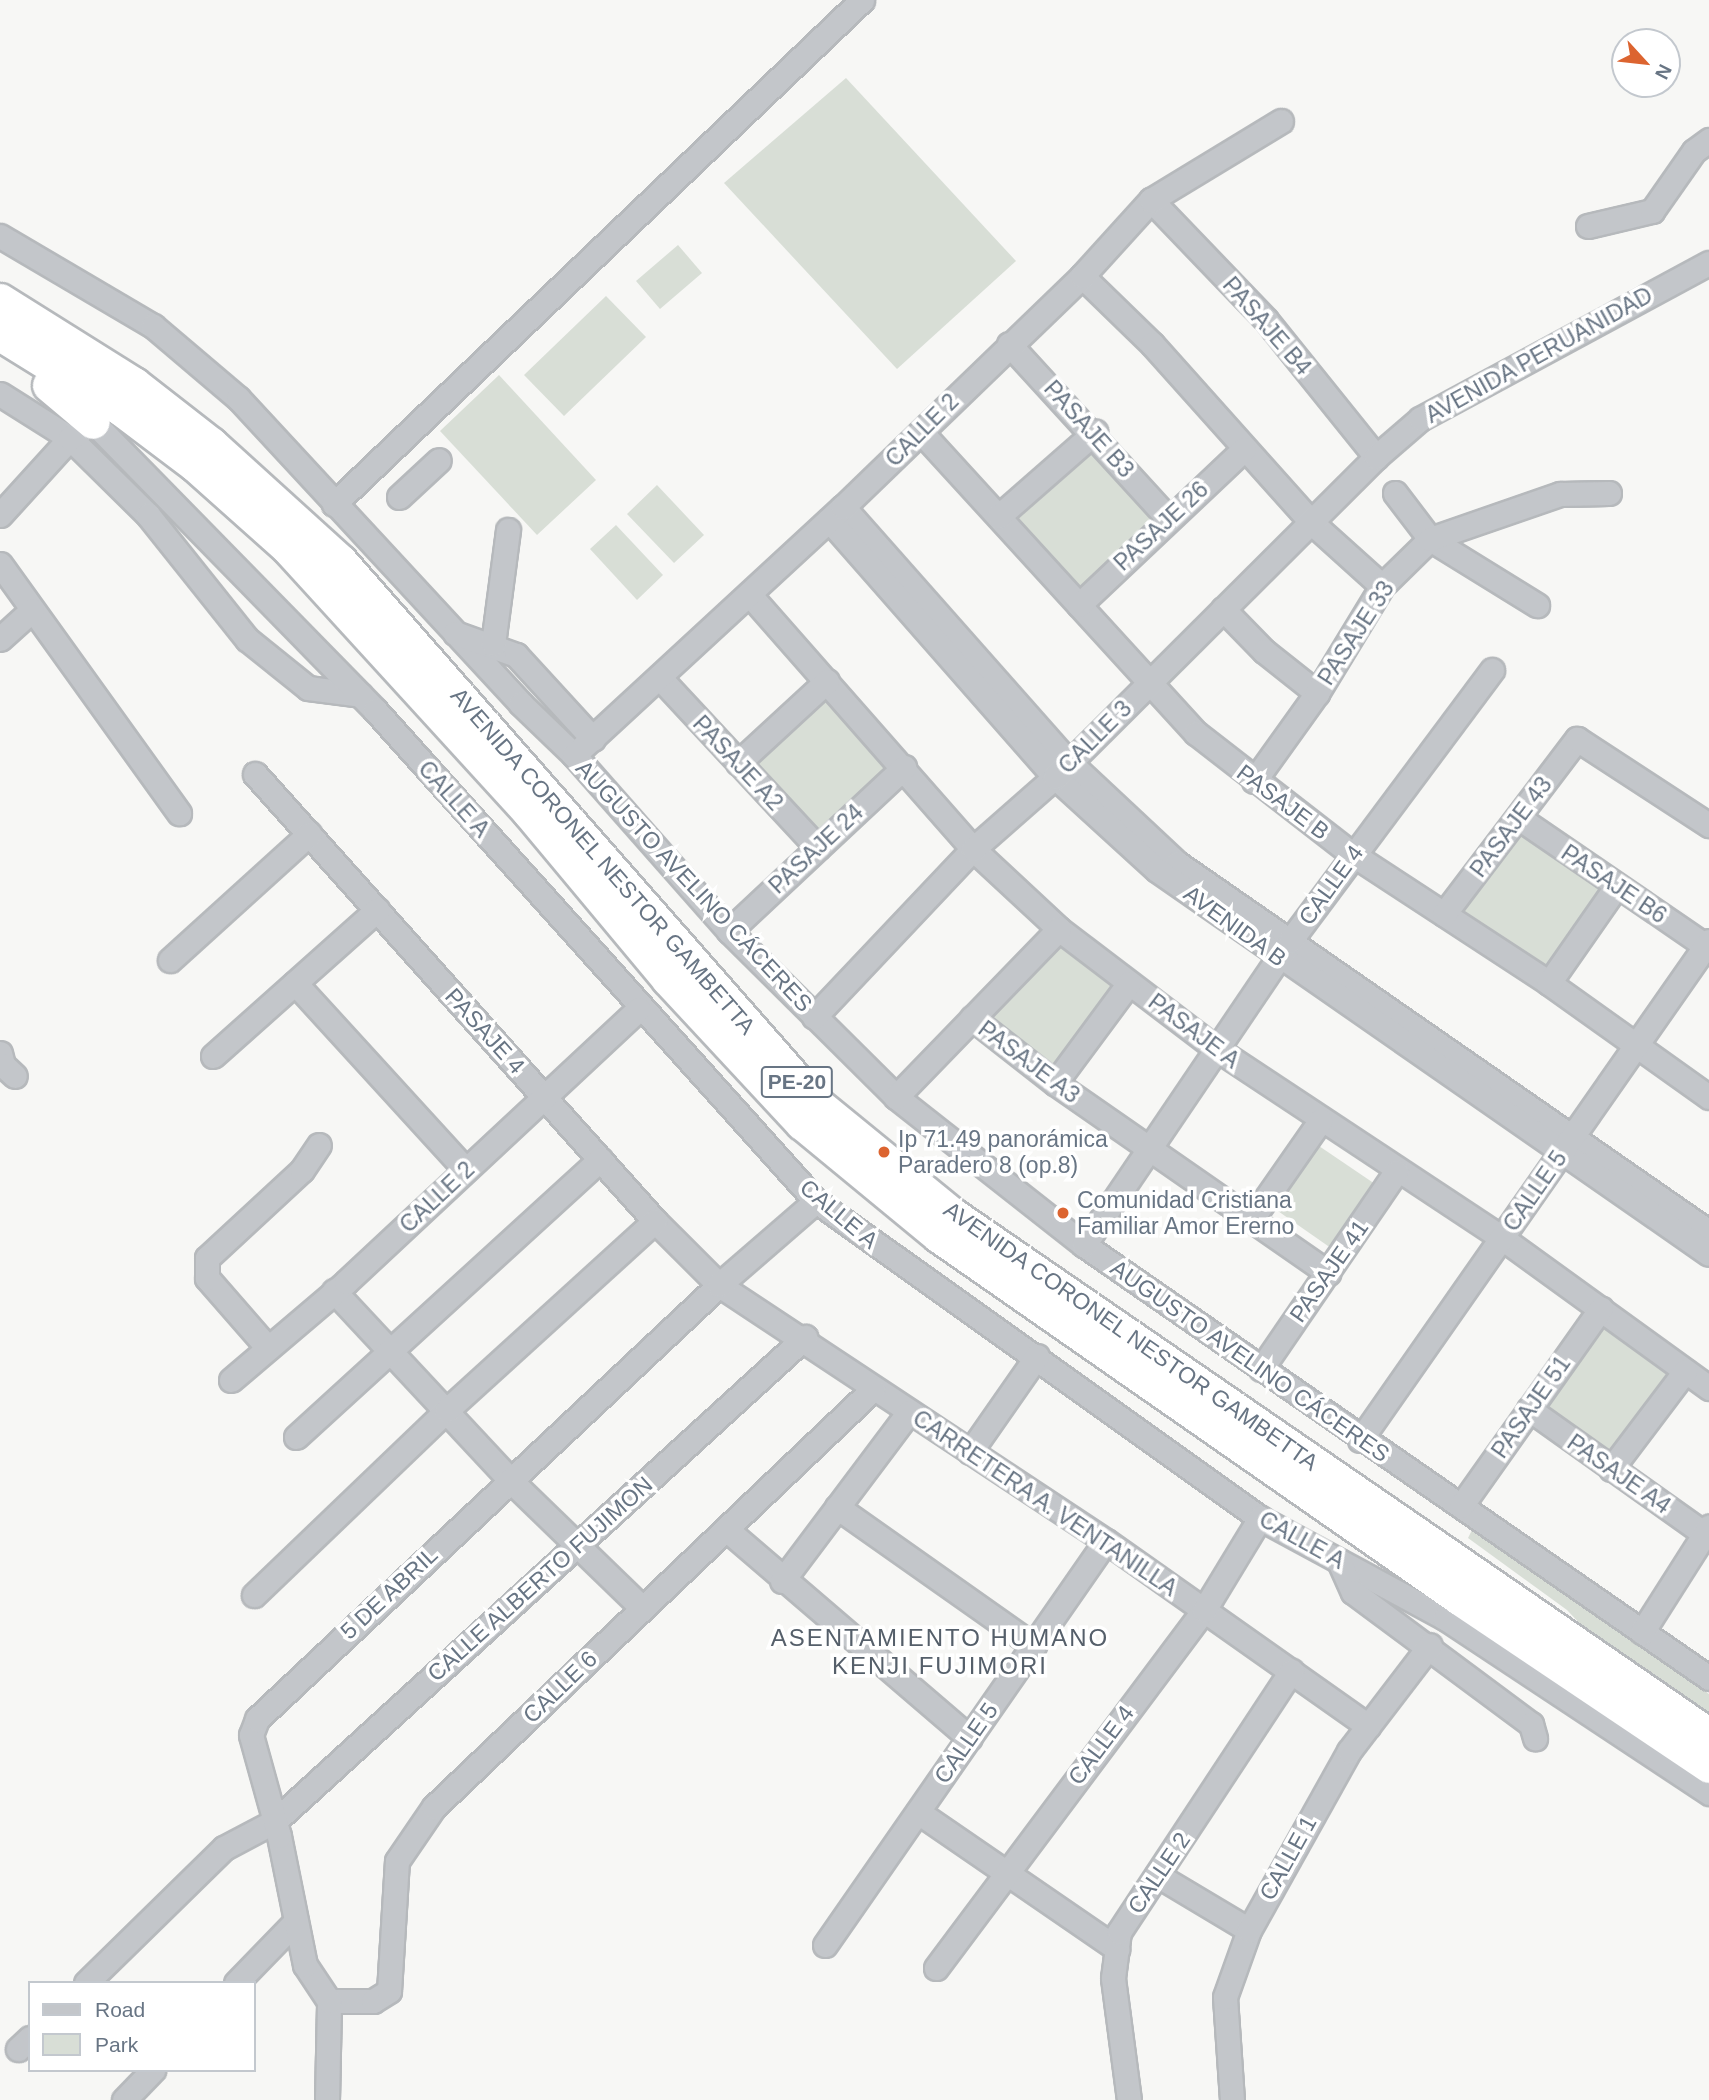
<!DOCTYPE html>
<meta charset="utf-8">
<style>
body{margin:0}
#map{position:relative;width:1709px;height:2100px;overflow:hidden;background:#f7f7f5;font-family:Arial,sans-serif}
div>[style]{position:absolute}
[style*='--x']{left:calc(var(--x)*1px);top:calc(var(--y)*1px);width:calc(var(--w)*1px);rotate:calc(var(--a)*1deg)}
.green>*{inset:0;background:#d8ded6}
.roads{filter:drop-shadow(2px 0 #b6b9bc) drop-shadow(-2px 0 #b6b9bc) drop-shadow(0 2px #b6b9bc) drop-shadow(0 -2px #b6b9bc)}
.minor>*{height:23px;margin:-11.5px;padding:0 11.5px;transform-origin:11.5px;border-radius:11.5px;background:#c3c6ca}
.highway>*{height:33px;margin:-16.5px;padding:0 16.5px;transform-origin:16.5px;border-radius:16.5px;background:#fff}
.dots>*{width:19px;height:19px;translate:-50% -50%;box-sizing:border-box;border:4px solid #fff;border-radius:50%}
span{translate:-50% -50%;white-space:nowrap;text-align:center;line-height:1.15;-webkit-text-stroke:7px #fff;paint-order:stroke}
.shield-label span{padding:2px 5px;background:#fff;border:2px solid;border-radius:5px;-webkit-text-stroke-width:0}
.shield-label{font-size:21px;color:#687584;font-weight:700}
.street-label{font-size:23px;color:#687584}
.poi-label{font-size:23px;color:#687584}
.left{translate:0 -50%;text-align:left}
.neighbourhood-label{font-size:24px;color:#555f6a;letter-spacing:2px}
.legend{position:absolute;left:28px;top:1981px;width:228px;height:91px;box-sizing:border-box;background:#fff;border:2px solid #c3c8ce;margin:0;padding:9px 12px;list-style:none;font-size:21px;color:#687584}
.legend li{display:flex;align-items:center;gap:14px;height:35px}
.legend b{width:35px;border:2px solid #c3c8ce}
.north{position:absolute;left:1611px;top:28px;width:70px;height:70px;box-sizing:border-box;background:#fff;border:2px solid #c3c8ce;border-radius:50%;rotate:117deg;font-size:19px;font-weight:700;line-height:28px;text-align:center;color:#687584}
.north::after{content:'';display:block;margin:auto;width:24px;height:32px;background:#dc6430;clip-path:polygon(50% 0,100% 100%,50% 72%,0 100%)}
</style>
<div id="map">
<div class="green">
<i style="clip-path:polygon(846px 78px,1016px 261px,897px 369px,724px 183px)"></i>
<i style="clip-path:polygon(678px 245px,702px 273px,660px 309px,636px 281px)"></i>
<i style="clip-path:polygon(606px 296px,646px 337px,564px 416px,524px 375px)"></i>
<i style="clip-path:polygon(499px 375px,596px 480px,537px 535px,440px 431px)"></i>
<i style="clip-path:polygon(1087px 448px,1094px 448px,1153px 520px,1080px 593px,1010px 518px)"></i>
<i style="clip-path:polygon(657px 485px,704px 535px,674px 563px,627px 514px)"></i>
<i style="clip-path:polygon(616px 525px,663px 575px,637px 600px,590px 549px)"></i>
<i style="clip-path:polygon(822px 695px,830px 697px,889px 771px,819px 837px,750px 767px)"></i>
<i style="clip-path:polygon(1519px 833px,1526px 833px,1603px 887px,1551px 971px,1464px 918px,1462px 910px)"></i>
<i style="clip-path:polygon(1055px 937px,1121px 985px,1056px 1072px,982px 1018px)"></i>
<i style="clip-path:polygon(1319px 1146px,1378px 1186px,1338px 1246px,1328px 1246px,1275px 1209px,1274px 1203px,1310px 1149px)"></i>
<i style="clip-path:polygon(1604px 1324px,1670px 1370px,1671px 1380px,1608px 1455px,1540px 1409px)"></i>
<i style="clip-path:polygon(1472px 1530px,1709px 1694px,1709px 1720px,1600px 1645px,1567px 1610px,1468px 1538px)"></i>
</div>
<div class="roads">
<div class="minor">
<i style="--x:1151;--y:200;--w:166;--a:46.2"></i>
<i style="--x:1266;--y:320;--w:176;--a:51.2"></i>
<i style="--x:1588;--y:226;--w:66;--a:-13.2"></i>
<i style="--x:1652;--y:211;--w:73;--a:-55"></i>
<i style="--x:1694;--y:151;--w:19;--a:-36"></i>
<i style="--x:0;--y:236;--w:178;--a:30.5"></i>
<i style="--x:153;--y:326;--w:111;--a:40.3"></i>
<i style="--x:238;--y:398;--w:417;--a:47.2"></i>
<i style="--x:521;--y:704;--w:74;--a:43.9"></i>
<i style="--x:574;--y:755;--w:235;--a:48.6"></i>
<i style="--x:729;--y:931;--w:235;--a:44.8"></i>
<i style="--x:896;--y:1097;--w:239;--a:38.2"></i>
<i style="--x:1084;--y:1245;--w:760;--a:34.71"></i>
<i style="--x:1082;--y:276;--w:98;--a:44.2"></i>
<i style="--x:1152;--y:344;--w:240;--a:48.2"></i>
<i style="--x:1312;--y:523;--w:94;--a:42"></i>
<i style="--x:1009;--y:344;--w:234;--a:47.6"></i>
<i style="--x:0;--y:394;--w:83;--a:32.2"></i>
<i style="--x:70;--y:438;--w:110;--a:44.6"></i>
<i style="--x:148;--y:515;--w:159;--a:51.4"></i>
<i style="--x:247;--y:639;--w:78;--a:38.8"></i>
<i style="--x:308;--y:688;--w:53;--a:7.5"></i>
<i style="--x:921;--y:432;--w:408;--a:47.6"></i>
<i style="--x:1196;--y:733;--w:197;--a:37.8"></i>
<i style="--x:1352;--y:854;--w:235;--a:33.2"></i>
<i style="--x:1549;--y:983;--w:196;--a:35.5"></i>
<i style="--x:1395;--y:493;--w:58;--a:52.7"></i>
<i style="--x:1430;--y:539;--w:126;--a:31.7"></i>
<i style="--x:399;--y:497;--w:54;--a:-42.8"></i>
<i style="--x:334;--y:504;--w:730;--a:-43.67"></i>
<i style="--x:843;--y:507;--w:341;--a:48.5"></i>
<i style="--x:1069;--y:762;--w:148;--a:43.1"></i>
<i style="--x:1177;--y:863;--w:647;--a:34.75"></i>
<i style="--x:0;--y:515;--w:104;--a:-47.7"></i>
<i style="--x:70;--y:438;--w:28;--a:-35"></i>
<i style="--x:93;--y:422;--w:403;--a:45.6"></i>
<i style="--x:375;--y:710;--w:660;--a:48.07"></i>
<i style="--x:816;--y:1201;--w:546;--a:35.53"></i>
<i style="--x:1260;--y:1518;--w:210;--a:28.4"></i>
<i style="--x:1445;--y:1618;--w:317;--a:33.5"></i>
<i style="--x:999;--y:516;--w:128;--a:-41.2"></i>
<i style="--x:829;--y:520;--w:342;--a:48.7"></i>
<i style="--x:1055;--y:777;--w:138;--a:42.4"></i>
<i style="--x:1157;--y:870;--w:672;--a:34.82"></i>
<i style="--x:0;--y:564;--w:307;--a:54.3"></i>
<i style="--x:749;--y:594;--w:339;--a:48.7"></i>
<i style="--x:973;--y:849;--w:117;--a:42.9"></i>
<i style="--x:1059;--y:929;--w:196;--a:37.3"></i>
<i style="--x:1215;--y:1048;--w:344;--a:33.5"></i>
<i style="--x:1502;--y:1238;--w:256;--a:35.9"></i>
<i style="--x:1079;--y:605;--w:227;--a:-43.4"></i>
<i style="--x:1223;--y:609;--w:59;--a:45.7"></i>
<i style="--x:1264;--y:651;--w:68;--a:38.4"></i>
<i style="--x:455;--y:633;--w:65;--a:19.8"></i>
<i style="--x:516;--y:655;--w:114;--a:47.5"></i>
<i style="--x:0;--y:639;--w:43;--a:-42.2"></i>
<i style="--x:493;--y:644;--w:115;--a:-82.5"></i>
<i style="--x:660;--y:678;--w:232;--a:47.1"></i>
<i style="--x:574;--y:755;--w:366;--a:-42.7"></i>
<i style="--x:843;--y:507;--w:332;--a:-44"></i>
<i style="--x:1082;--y:276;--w:103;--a:-47.8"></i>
<i style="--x:1151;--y:200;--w:152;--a:-31.3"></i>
<i style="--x:738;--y:763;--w:121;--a:-42.7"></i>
<i style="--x:255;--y:774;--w:600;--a:48.18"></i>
<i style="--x:655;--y:1221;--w:91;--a:45"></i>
<i style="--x:719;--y:1285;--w:464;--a:33.5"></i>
<i style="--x:1106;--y:1541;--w:321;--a:35.2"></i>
<i style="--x:1254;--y:781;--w:108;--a:-54.4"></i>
<i style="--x:1317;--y:693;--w:125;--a:-58.7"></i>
<i style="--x:1382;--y:586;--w:67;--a:-44.4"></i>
<i style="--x:1430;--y:539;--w:138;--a:-19.1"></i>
<i style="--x:1560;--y:494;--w:49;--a:-1.2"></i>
<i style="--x:1519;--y:818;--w:230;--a:34.4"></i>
<i style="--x:1444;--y:914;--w:220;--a:-52.8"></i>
<i style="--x:1577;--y:739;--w:158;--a:33.1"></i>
<i style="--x:729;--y:931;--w:240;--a:-43.1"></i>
<i style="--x:170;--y:960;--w:188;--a:-42.2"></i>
<i style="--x:295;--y:983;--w:253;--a:47.6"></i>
<i style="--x:1549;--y:983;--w:117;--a:-55.1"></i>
<i style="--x:814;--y:1017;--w:231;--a:-46.6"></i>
<i style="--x:973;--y:849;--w:109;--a:-41.3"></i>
<i style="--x:1055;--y:777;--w:453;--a:-44.9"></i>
<i style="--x:1376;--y:457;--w:58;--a:-40.8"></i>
<i style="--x:1420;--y:419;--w:328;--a:-28.4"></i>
<i style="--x:972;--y:1018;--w:105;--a:38.1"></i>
<i style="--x:1055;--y:1083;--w:333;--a:34.8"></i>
<i style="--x:0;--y:1053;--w:12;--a:76"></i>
<i style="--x:3;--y:1065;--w:16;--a:43"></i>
<i style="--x:213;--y:1056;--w:220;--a:-41.7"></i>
<i style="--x:1055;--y:1083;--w:124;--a:-53.5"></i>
<i style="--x:896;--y:1097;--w:234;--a:-45.9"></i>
<i style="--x:1251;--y:1220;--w:121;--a:-55.1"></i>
<i style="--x:1084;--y:1245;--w:367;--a:-55.9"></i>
<i style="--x:1290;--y:941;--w:338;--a:-53.3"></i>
<i style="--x:334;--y:1291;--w:258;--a:47"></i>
<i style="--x:510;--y:1480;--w:184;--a:44.1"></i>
<i style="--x:268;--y:1348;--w:93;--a:-131.1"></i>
<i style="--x:207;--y:1278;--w:20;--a:-90"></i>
<i style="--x:207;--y:1258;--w:129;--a:-42.8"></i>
<i style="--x:302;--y:1170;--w:30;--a:-56"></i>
<i style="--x:1261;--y:1369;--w:239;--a:-55.6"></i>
<i style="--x:231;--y:1380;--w:151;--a:-40.4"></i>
<i style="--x:346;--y:1282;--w:400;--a:-43"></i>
<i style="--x:1529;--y:1409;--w:221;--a:35.4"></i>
<i style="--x:296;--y:1437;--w:412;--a:-42.4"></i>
<i style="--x:1360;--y:1440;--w:609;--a:-55.03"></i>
<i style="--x:970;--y:1452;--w:117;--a:-55.1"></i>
<i style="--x:1611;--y:1469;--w:123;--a:-52.9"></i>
<i style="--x:1461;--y:1506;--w:242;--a:-54.7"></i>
<i style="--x:837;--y:1507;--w:241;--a:35.2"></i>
<i style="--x:726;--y:1529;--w:321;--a:40.6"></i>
<i style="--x:1339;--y:1561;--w:34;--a:66"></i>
<i style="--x:1353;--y:1592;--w:222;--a:36.6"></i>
<i style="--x:1531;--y:1724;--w:15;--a:74"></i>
<i style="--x:782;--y:1581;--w:211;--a:-53.1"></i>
<i style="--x:254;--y:1595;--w:267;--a:-43.8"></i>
<i style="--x:447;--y:1410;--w:281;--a:-42.3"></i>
<i style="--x:1642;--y:1632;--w:125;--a:-57.5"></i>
<i style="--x:918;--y:1812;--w:242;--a:34.5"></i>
<i style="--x:1157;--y:1875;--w:107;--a:30.9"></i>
<i style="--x:825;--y:1945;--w:492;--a:-55.2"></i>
<i style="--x:936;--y:1968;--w:447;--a:-53.2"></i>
<i style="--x:1204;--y:1610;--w:108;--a:-58.7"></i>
<i style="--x:86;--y:1983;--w:193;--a:-44.4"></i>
<i style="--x:224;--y:1848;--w:58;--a:-27.9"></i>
<i style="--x:275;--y:1821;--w:718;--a:-42.4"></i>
<i style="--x:236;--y:1983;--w:86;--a:-45.9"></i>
<i style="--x:329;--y:2001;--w:44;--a:0"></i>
<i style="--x:373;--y:2001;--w:19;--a:-32"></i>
<i style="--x:389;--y:1991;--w:130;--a:-86.5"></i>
<i style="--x:397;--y:1861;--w:65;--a:-55.6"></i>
<i style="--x:434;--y:1807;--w:606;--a:-43.6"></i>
<i style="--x:18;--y:2049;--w:16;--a:-43"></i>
<i style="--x:124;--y:2100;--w:42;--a:-46"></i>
<i style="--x:327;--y:2100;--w:99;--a:-88.8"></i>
<i style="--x:329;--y:2001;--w:43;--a:-123.7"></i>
<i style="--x:305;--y:1965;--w:132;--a:-101.4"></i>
<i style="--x:279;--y:1836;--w:105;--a:-105.5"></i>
<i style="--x:251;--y:1735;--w:17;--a:-69"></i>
<i style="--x:257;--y:1719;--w:634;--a:-43.21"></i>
<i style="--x:719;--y:1285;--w:128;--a:-40.9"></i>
<i style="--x:1129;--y:2100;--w:123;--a:-97.5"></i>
<i style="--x:1113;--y:1978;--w:46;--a:-82.6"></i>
<i style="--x:1119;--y:1932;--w:313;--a:-56.6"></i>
<i style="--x:1232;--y:2100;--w:103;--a:-93.9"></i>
<i style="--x:1225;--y:1997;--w:71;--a:-70.3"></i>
<i style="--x:1249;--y:1930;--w:205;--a:-60.8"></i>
<i style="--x:1349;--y:1751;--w:133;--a:-52.6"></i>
</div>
<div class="highway">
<i style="--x:0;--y:300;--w:158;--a:32.1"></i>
<i style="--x:134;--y:384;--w:98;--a:37.9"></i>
<i style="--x:211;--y:444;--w:174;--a:42.2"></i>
<i style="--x:340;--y:561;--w:723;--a:48.7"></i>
<i style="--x:817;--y:1104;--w:176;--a:39.2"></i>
<i style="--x:953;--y:1215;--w:918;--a:34.52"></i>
<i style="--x:0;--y:334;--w:142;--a:31.8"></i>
<i style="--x:121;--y:409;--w:93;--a:37.1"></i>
<i style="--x:195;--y:465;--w:125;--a:41.7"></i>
<i style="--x:288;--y:548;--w:357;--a:47.6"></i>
<i style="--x:529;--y:812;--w:217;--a:50.2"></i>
<i style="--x:668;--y:979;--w:197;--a:47.1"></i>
<i style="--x:802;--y:1123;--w:178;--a:39.5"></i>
<i style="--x:939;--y:1236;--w:634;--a:34.84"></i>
<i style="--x:1459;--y:1598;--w:301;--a:33.9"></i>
<i style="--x:49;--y:385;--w:57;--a:40.1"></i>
</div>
</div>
<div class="dots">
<i style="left:884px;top:1152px;background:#dc6430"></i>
<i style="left:1063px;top:1213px;background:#dc6430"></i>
</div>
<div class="shield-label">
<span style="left:797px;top:1082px">PE-20</span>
</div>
<div class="street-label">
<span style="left:1267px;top:326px;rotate:49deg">PASAJE B4</span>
<span style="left:1539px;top:355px;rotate:-29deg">AVENIDA PERUANIDAD</span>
<span style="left:1089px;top:429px;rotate:48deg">PASAJE B3</span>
<span style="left:922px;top:430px;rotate:-45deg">CALLE 2</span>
<span style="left:1161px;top:526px;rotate:-43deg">PASAJE 26</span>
<span style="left:1356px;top:633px;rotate:-57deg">PASAJE 33</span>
<span style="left:1095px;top:737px;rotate:-45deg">CALLE 3</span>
<span style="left:738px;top:763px;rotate:47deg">PASAJE A2</span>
<span style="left:454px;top:799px;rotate:48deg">CALLE A</span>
<span style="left:1283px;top:802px;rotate:37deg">PASAJE B</span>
<span style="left:1511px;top:827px;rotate:-53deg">PASAJE 43</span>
<span style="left:816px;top:849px;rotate:-43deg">PASAJE 24</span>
<span style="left:603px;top:861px;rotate:49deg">AVENIDA CORONEL NESTOR GAMBETTA</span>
<span style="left:1614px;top:884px;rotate:34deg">PASAJE B6</span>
<span style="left:1331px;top:885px;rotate:-54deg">CALLE 4</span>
<span style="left:694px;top:886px;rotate:47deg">AUGUSTO AVELINO CÁCERES</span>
<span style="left:1235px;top:926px;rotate:36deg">AVENIDA B</span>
<span style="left:485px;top:1031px;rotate:48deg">PASAJE 4</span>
<span style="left:1194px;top:1031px;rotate:37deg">PASAJE A</span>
<span style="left:1029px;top:1062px;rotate:37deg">PASAJE A3</span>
<span style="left:1535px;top:1191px;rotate:-55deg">CALLE 5</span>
<span style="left:437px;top:1197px;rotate:-43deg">CALLE 2</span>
<span style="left:839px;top:1214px;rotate:40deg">CALLE A</span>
<span style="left:1329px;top:1271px;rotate:-55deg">PASAJE 41</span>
<span style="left:1131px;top:1336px;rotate:35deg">AVENIDA CORONEL NESTOR GAMBETTA</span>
<span style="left:1250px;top:1361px;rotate:35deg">AUGUSTO AVELINO CÁCERES</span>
<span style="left:1531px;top:1407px;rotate:-55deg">PASAJE 51</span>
<span style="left:1619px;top:1474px;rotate:35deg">PASAJE A4</span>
<span style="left:1045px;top:1503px;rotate:34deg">CARRETERA A. VENTANILLA</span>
<span style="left:1302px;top:1540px;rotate:29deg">CALLE A</span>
<span style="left:540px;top:1579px;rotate:-42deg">CALLE ALBERTO FUJIMON</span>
<span style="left:389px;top:1593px;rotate:-43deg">5 DE ABRIL</span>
<span style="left:560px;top:1687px;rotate:-44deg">CALLE 6</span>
<span style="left:966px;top:1743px;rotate:-55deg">CALLE 5</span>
<span style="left:1101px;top:1745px;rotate:-53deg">CALLE 4</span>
<span style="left:1288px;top:1858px;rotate:-61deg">CALLE 1</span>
<span style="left:1159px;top:1873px;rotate:-56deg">CALLE 2</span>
</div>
<div class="poi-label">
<span class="left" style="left:898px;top:1152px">Ip 71.49 panorámica<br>Paradero 8 (op.8)</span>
<span class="left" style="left:1077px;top:1213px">Comunidad Cristiana<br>Familiar Amor Ererno</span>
</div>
<div class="neighbourhood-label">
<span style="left:940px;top:1652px">ASENTAMIENTO HUMANO<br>KENJI FUJIMORI</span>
</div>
<ul class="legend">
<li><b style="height:9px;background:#c3c6ca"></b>Road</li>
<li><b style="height:19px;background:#d8ded6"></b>Park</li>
</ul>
<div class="north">N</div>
</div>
